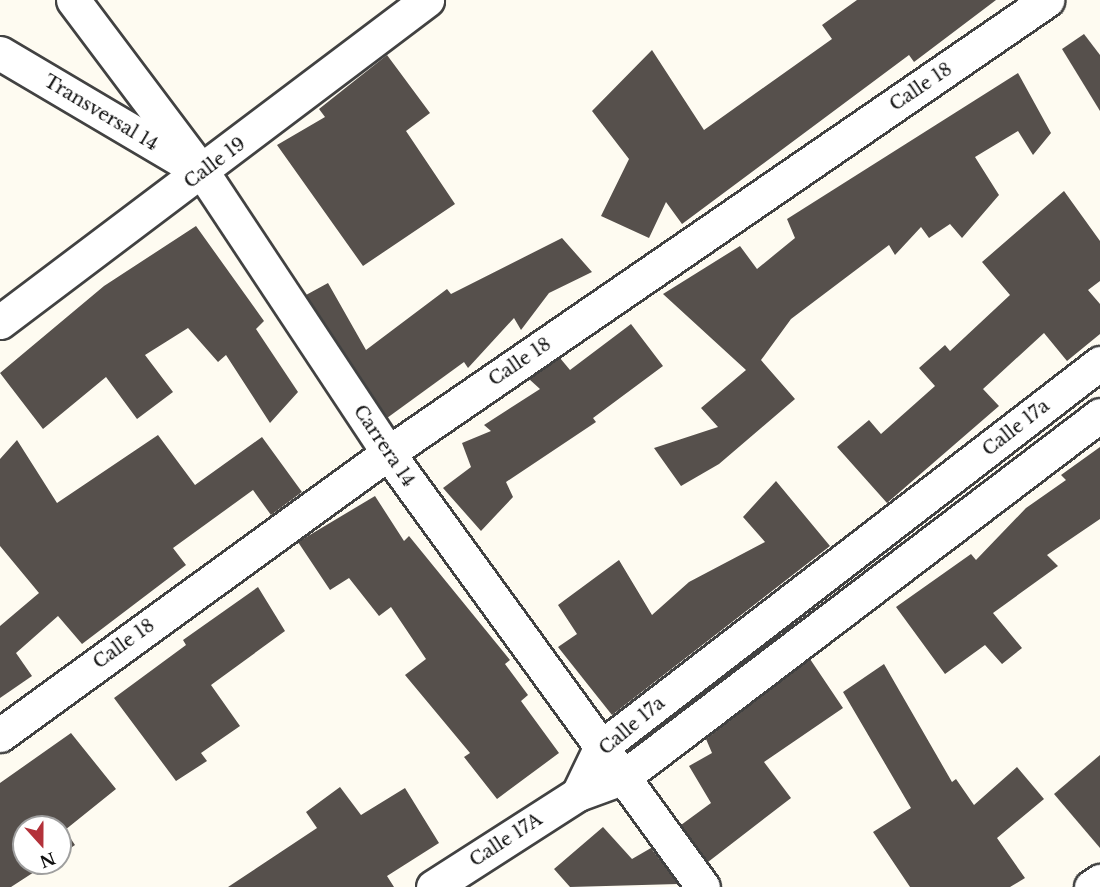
<!DOCTYPE html>
<style>
body{margin:0}
#map{position:relative;width:1100px;height:887px;overflow:hidden;background:#fefbf1;font-family:"Libre Baskerville",serif}
div>[style]{position:absolute}
[style*='--x']{left:calc(var(--x)*1px);top:calc(var(--y)*1px);width:calc(var(--w)*1px);rotate:calc(var(--a)*1deg)}
.building>*{inset:0;background:#56504c}
.roads{filter:drop-shadow(2px 0 #424242) drop-shadow(-2px 0 #424242) drop-shadow(0 2px #424242) drop-shadow(0 -2px #424242)}
.minor>*{height:33px;margin:-16.5px;padding:0 16.5px;transform-origin:16.5px;border-radius:16.5px;background:#fff}
.tertiary>*{height:33px;margin:-16.5px;padding:0 16.5px;transform-origin:16.5px;border-radius:16.5px;background:#fff}
span{translate:-50% -50%;white-space:nowrap;text-align:center;line-height:1.15;-webkit-text-stroke:6px #fff;paint-order:stroke}
.street-label{font-size:18px;color:#0f0f0f}
.north{position:absolute;left:12px;top:815px;width:60px;height:60px;box-sizing:border-box;background:#fff;border:2px solid #9f9f9f;border-radius:50%;rotate:159deg;font-size:16px;font-weight:700;line-height:24px;text-align:center;color:#0f0f0f}
.north::after{content:'';display:block;margin:auto;width:21px;height:27px;background:#b3323a;clip-path:polygon(50% 0,100% 100%,50% 72%,0 100%)}
</style>
<div id="map">
<div class="building">
<i style="clip-path:polygon(857px 0,996px 0,914px 62px,909px 55px,682px 224px,666px 202px,649px 238px,601px 216px,629px 159px,592px 111px,652px 50px,704px 130px,832px 39px,822px 25px)"></i>
<i style="clip-path:polygon(1084px 34px,1100px 55px,1100px 111px,1062px 49px)"></i>
<i style="clip-path:polygon(387px 55px,430px 113px,406px 131px,455px 204px,363px 266px,277px 145px,325px 117px,319px 109px)"></i>
<i style="clip-path:polygon(1018px 73px,1051px 133px,1033px 155px,1018px 131px,975px 157px,999px 195px,962px 238px,950px 224px,929px 238px,921px 227px,895px 255px,889px 245px,791px 319px,761px 360px,795px 399px,719px 464px,681px 486px,654px 448px,718px 427px,701px 408px,746px 370px,663px 294px,740px 246px,757px 269px,795px 238px,787px 219px)"></i>
<i style="clip-path:polygon(1064px 191px,1100px 241px,1100px 281px,1088px 290px,1100px 304px,1100px 334px,1067px 361px,1044px 333px,983px 389px,999px 406px,887px 503px,837px 447px,869px 420px,881px 434px,935px 386px,919px 368px,945px 345px,950px 351px,1010px 295px,982px 262px)"></i>
<i style="clip-path:polygon(196px 226px,264px 321px,256px 329px,298px 392px,270px 423px,226px 355px,218px 362px,188px 328px,145px 355px,173px 392px,137px 419px,106px 377px,43px 429px,0 373px,104px 286px)"></i>
<i style="clip-path:polygon(562px 238px,592px 272px,549px 293px,521px 330px,514px 318px,468px 368px,464px 362px,387px 418px,306px 295px,328px 283px,366px 350px,447px 289px,451px 294px)"></i>
<i style="clip-path:polygon(631px 324px,663px 366px,593px 418px,596px 422px,506px 482px,513px 497px,481px 531px,443px 488px,471px 467px,462px 443px,491px 431px,484px 425px,540px 389px,529px 379px,560px 358px,570px 370px)"></i>
<i style="clip-path:polygon(158px 435px,195px 485px,262px 437px,302px 492px,271px 515px,253px 490px,173px 548px,186px 565px,82px 644px,58px 616px,16px 653px,32px 676px,0 698px,0 626px,39px 593px,0 546px,0 459px,17px 440px,57px 503px)"></i>
<i style="clip-path:polygon(1100px 447px,1100px 519px,1047px 555px,1058px 566px,993px 613px,1022px 648px,1002px 664px,985px 645px,945px 674px,896px 607px,971px 554px,976px 560px,1026px 508px,1066px 480px,1061px 475px)"></i>
<i style="clip-path:polygon(776px 481px,830px 546px,612px 715px,558px 647px,577px 634px,558px 605px,619px 560px,652px 615px,689px 582px,765px 542px,743px 517px)"></i>
<i style="clip-path:polygon(375px 496px,404px 541px,409px 536px,510px 660px,505px 664px,528px 695px,521px 701px,559px 753px,497px 799px,464px 757px,470px 753px,405px 675px,426px 659px,391px 607px,379px 616px,349px 578px,330px 590px,298px 542px)"></i>
<i style="clip-path:polygon(258px 587px,285px 631px,211px 685px,240px 726px,201px 753px,207px 761px,176px 781px,114px 698px,186px 645px,183px 640px)"></i>
<i style="clip-path:polygon(810px 659px,843px 708px,764px 762px,791px 798px,708px 862px,681px 825px,711px 803px,689px 766px,712px 753px,706px 739px)"></i>
<i style="clip-path:polygon(884px 664px,952px 782px,956px 779px,974px 805px,1017px 767px,1044px 799px,997px 838px,1025px 878px,1010px 887px,910px 887px,873px 832px,911px 808px,843px 692px)"></i>
<i style="clip-path:polygon(71px 733px,116px 789px,65px 830px,75px 845px,60px 855px,60px 827px,24px 827px,24px 863px,48px 863px,11px 887px,0 887px,0 783px)"></i>
<i style="clip-path:polygon(1100px 755px,1100px 848px,1054px 794px)"></i>
<i style="clip-path:polygon(340px 787px,361px 815px,405px 788px,439px 843px,387px 876px,394px 887px,228px 887px,317px 828px,306px 812px)"></i>
<i style="clip-path:polygon(603px 827px,632px 859px,651px 848px,678px 884px,570px 887px,554px 869px)"></i>
</div>
<div class="roads">
<div class="minor">
<i style="--x:73;--y:0;--w:216;--a:53.1"></i>
<i style="--x:0;--y:322;--w:535;--a:-37.02"></i>
<i style="--x:0;--y:735;--w:480;--a:-36"></i>
<i style="--x:388;--y:453;--w:800;--a:-34.5"></i>
<i style="--x:578;--y:794;--w:51;--a:-64.4"></i>
<i style="--x:600;--y:748;--w:631;--a:-37.6"></i>
<i style="--x:433;--y:887;--w:172;--a:-32.7"></i>
<i style="--x:578;--y:794;--w:47;--a:-20"></i>
<i style="--x:622;--y:778;--w:600;--a:-37.21"></i>
<i style="--x:1091;--y:887;--w:11;--a:-34"></i>
</div>
<div class="tertiary">
<i style="--x:0;--y:53;--w:236;--a:30.6"></i>
<i style="--x:203;--y:173;--w:336;--a:56.5"></i>
<i style="--x:388;--y:453;--w:536;--a:54.03"></i>
</div>
</div>
<div class="street-label">
<span style="left:921px;top:87px;rotate:-34deg">Calle 18</span>
<span style="left:101px;top:113px;rotate:31deg">Transversal 14</span>
<span style="left:215px;top:163px;rotate:-37deg">Calle 19</span>
<span style="left:520px;top:362px;rotate:-34deg">Calle 18</span>
<span style="left:1016px;top:428px;rotate:-38deg">Calle 17a</span>
<span style="left:384px;top:446px;rotate:56deg">Carrera 14</span>
<span style="left:124px;top:644px;rotate:-36deg">Calle 18</span>
<span style="left:632px;top:726px;rotate:-40deg">Calle 17a</span>
<span style="left:506px;top:840px;rotate:-33deg">Calle 17A</span>
</div>
<div class="north">N</div>
</div>
